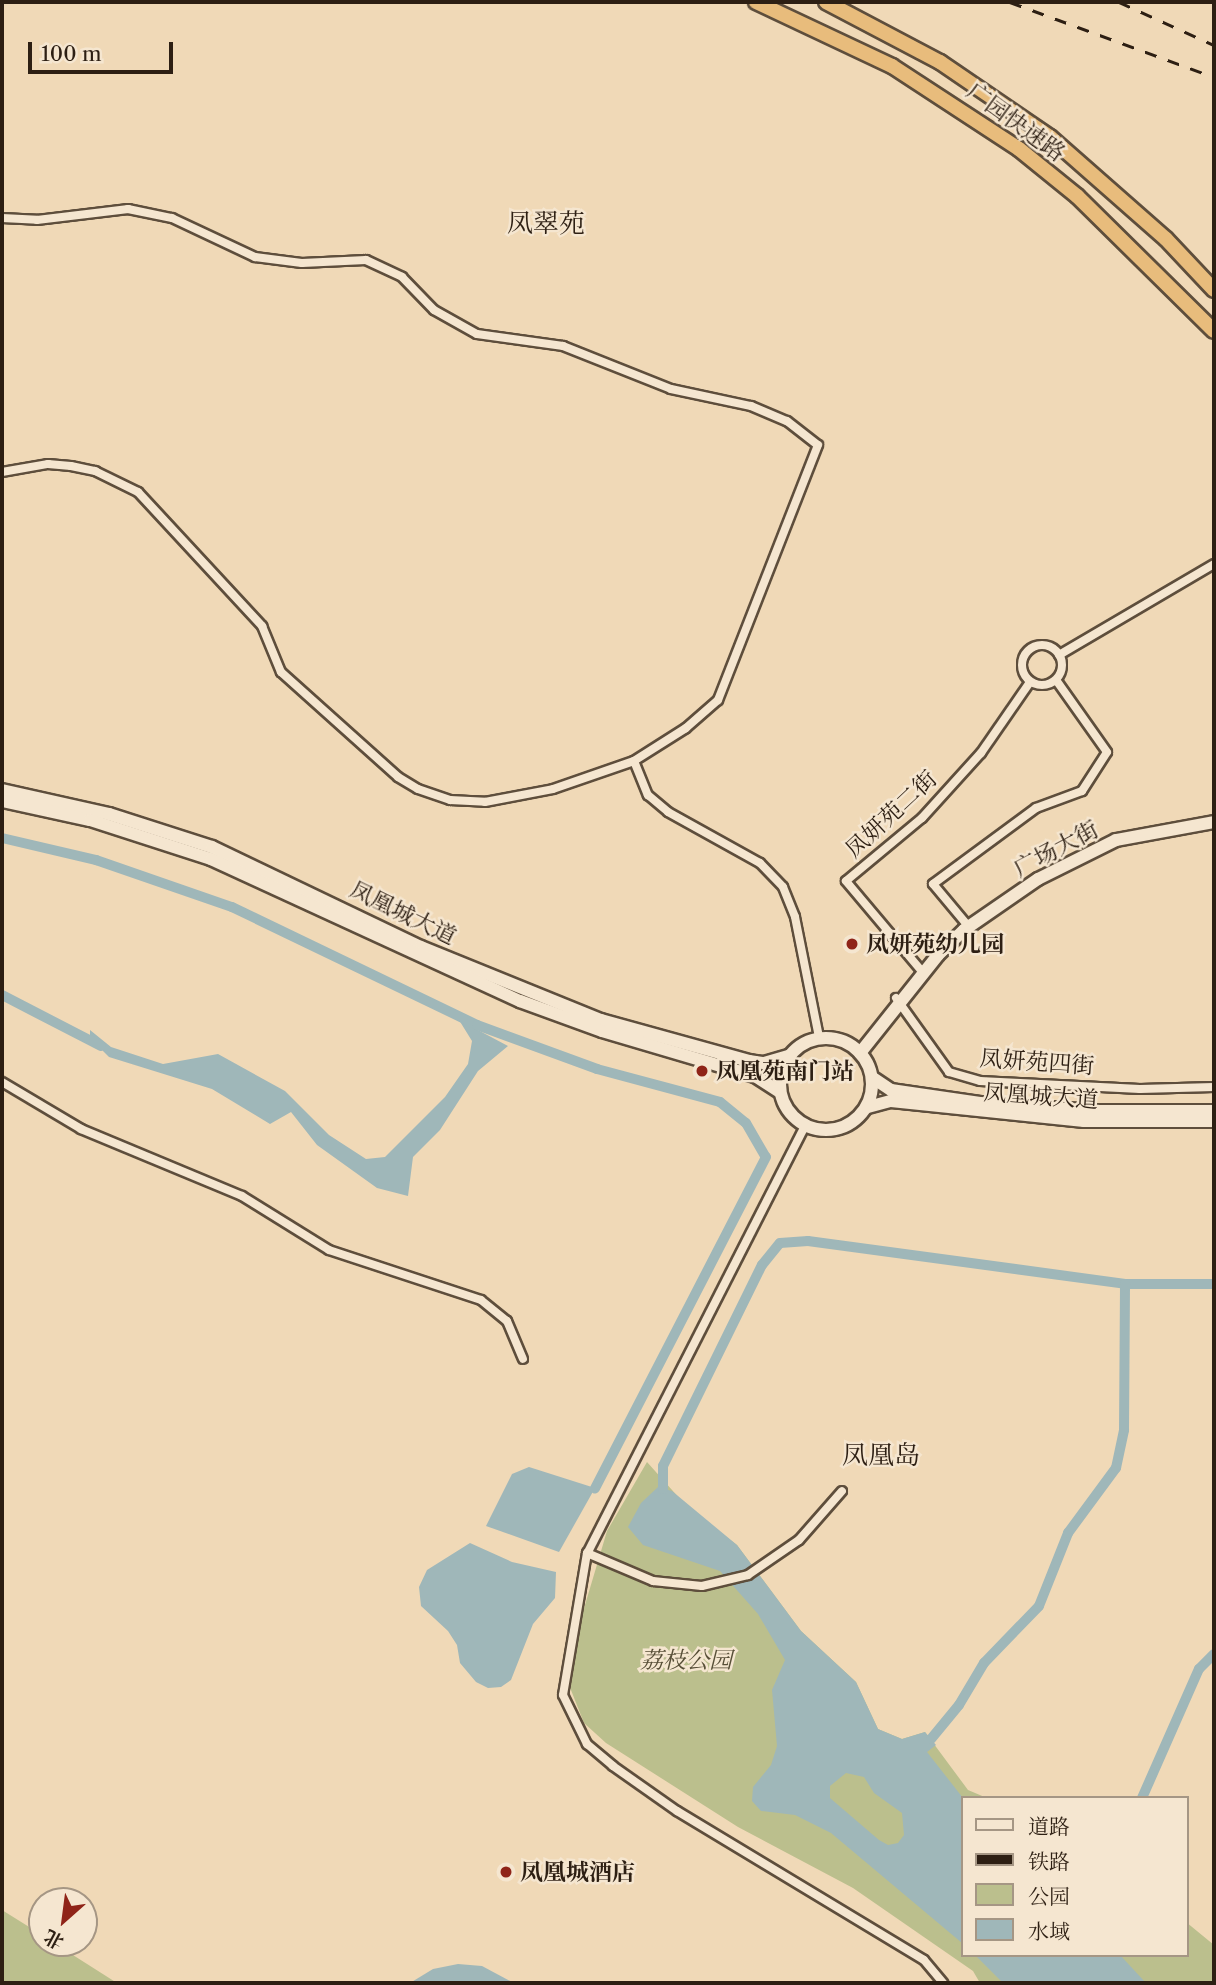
<!DOCTYPE html>
<meta charset="utf-8">
<style>
body{margin:0}
#map{position:relative;width:1216px;height:1985px;overflow:hidden;background:#f0d9b7;font-family:"Libre Caslon Text","Noto Serif SC",serif}
div>[style]{position:absolute}
[style*='--x']{left:calc(var(--x)*1px);top:calc(var(--y)*1px);width:calc(var(--w)*1px);rotate:calc(var(--a)*1deg)}
.green>*{inset:0;background:#bbbf8d}
.water>*{inset:0;background:#9fb7b9}
.canal>*{height:10px;margin:-5px;padding:0 5px;transform-origin:5px;border-radius:5px;background:#9fb7b9}
.roads{filter:drop-shadow(2px 0 #5e4e3c) drop-shadow(-2px 0 #5e4e3c) drop-shadow(0 2px #5e4e3c) drop-shadow(0 -2px #5e4e3c)}
.street>*{height:8px;margin:-4px;padding:0 4px;transform-origin:4px;border-radius:4px;background:#f5e6d0}
.street>.ring{margin:-4px;padding:0;box-sizing:content-box;background:none;border:8px solid #f5e6d0;border-radius:50%}
.secondary>*{height:12px;margin:-6px;padding:0 6px;transform-origin:6px;border-radius:6px;background:#f5e6d0}
.secondary>.ring{margin:-6px;padding:0;box-sizing:content-box;background:none;border:12px solid #f5e6d0;border-radius:50%}
.highway>*{height:14px;margin:-7px;padding:0 7px;transform-origin:7px;border-radius:7px;background:#e8bc7c}
.rail>*{height:2.5px;margin-top:-1.25px;transform-origin:0;background:repeating-linear-gradient(90deg,#2d1f13 0 12px,transparent 0 24px)}
.dots>*{width:19px;height:19px;translate:-50% -50%;box-sizing:border-box;border:4px solid #f5e6d0;border-radius:50%}
span{translate:-50% -50%;white-space:nowrap;text-align:center;line-height:1.15;-webkit-text-stroke:5px #f5e6d0;paint-order:stroke}
.street-label{font-size:23px;color:#2d1f13}
.poi-label{font-size:23px;color:#2d1f13;font-weight:700}
.left{translate:0 -50%;text-align:left}
.park-label{font-size:23px;color:#584f38;font-style:italic}
.quarter-label{font-size:26px;color:#2d1f13}
.frame{position:absolute;inset:0;border:4px solid #2d1f13;pointer-events:none}
.legend{position:absolute;left:961px;top:1796px;width:228px;height:161px;box-sizing:border-box;background:#f5e6d0;border:2px solid #a59684;margin:0;padding:9px 12px;list-style:none;font-size:21px;color:#2d1f13}
.legend li{display:flex;align-items:center;gap:14px;height:35px}
.legend b{width:35px;border:2px solid #a59684}
.north{position:absolute;left:28px;top:1887px;width:70px;height:70px;box-sizing:border-box;background:#f5e6d0;border:2px solid #a59684;border-radius:50%;rotate:208deg;font-size:19px;font-weight:700;line-height:28px;text-align:center;color:#2d1f13}
.north::after{content:'';display:block;margin:auto;width:24px;height:32px;background:#8f2418;clip-path:polygon(50% 0,100% 100%,50% 72%,0 100%)}
.scale{position:absolute;left:28px;top:42px;width:145px;height:32px;box-sizing:border-box;border:4px solid #2d1f13;border-top:0;padding-left:9px;font-size:21px;line-height:24px;white-space:nowrap;color:#2d1f13;-webkit-text-stroke:5px #f5e6d0;paint-order:stroke}
</style>
<div id="map">
<div class="green">
<i style="clip-path:polygon(647px 1462px,689px 1509px,737px 1545px,801px 1631px,856px 1682px,878px 1729px,902px 1739px,925px 1732px,968px 1790px,987px 1798px,962px 1798px,962px 1955px,1186px 1955px,1186px 1922px,1214px 1945px,1214px 1981px,980px 1983px,973px 1971px,853px 1888px,738px 1827px,606px 1743px,584px 1723px,567px 1680px,582px 1615px,607px 1531px)"></i>
<i style="clip-path:polygon(2px 1910px,42px 1935px,42px 1943px,54px 1943px,117px 1983px,2px 1983px)"></i>
</div>
<div class="water">
<i style="clip-path:polygon(459px 1020px,508px 1046px,478px 1071px,440px 1130px,413px 1157px,408px 1196px,377px 1188px,317px 1145px,291px 1112px,270px 1124px,212px 1089px,109px 1057px,90px 1038px,90px 1030px,111px 1047px,163px 1064px,218px 1054px,285px 1091px,329px 1135px,366px 1159px,385px 1157px,445px 1097px,468px 1064px,472px 1041px)"></i>
<i style="clip-path:polygon(529px 1467px,595px 1488px,559px 1552px,486px 1526px,512px 1474px)"></i>
<i style="clip-path:polygon(evenodd,658px 1487px,672px 1491px,737px 1545px,801px 1631px,856px 1682px,878px 1729px,902px 1739px,925px 1732px,936px 1745px,927px 1752px,963px 1798px,962px 1943px,831px 1833px,795px 1815px,761px 1811px,752px 1801px,753px 1787px,771px 1765px,777px 1746px,772px 1690px,785px 1660px,758px 1614px,720px 1571px,643px 1545px,628px 1527px,641px 1503px,658px 1487px,846px 1773px,864px 1777px,874px 1793px,902px 1813px,904px 1835px,898px 1843px,888px 1845px,879px 1840px,830px 1798px,830px 1786px,846px 1773px)"></i>
<i style="clip-path:polygon(470px 1543px,512px 1562px,556px 1572px,555px 1598px,533px 1624px,511px 1680px,501px 1687px,488px 1688px,476px 1682px,460px 1663px,457px 1645px,448px 1631px,421px 1606px,419px 1587px,427px 1570px)"></i>
<i style="clip-path:polygon(975px 1955px,1120px 1955px,1146px 1983px,1003px 1983px)"></i>
<i style="clip-path:polygon(458px 1964px,482px 1966px,514px 1983px,410px 1983px,433px 1969px)"></i>
</div>
<div class="canal">
<i style="--x:2;--y:838;--w:97;--a:13.2"></i>
<i style="--x:96;--y:860;--w:144;--a:19.1"></i>
<i style="--x:232;--y:907;--w:272;--a:25.7"></i>
<i style="--x:477;--y:1025;--w:128;--a:20.1"></i>
<i style="--x:597;--y:1069;--w:127;--a:15"></i>
<i style="--x:720;--y:1102;--w:33;--a:39"></i>
<i style="--x:746;--y:1123;--w:39;--a:60"></i>
<i style="--x:766;--y:1157;--w:373;--a:117.3"></i>
<i style="--x:2;--y:995;--w:111;--a:27.3"></i>
<i style="--x:663;--y:1489;--w:23;--a:-90"></i>
<i style="--x:663;--y:1466;--w:224;--a:-63.8"></i>
<i style="--x:762;--y:1265;--w:28;--a:-51"></i>
<i style="--x:780;--y:1243;--w:28;--a:-4"></i>
<i style="--x:808;--y:1241;--w:320;--a:7.7"></i>
<i style="--x:1125;--y:1284;--w:89;--a:0"></i>
<i style="--x:931;--y:1739;--w:44;--a:-50.5"></i>
<i style="--x:959;--y:1705;--w:49;--a:-59.2"></i>
<i style="--x:984;--y:1663;--w:79;--a:-46"></i>
<i style="--x:1039;--y:1606;--w:79;--a:-68.3"></i>
<i style="--x:1068;--y:1533;--w:81;--a:-53.6"></i>
<i style="--x:1116;--y:1468;--w:39;--a:-78"></i>
<i style="--x:1124;--y:1430;--w:146;--a:-89.6"></i>
<i style="--x:1142;--y:1798;--w:141;--a:-66.2"></i>
<i style="--x:1199;--y:1669;--w:21;--a:-45"></i>
</div>
<div class="roads">
<div class="street">
<i style="--x:2;--y:218;--w:35;--a:3"></i>
<i style="--x:37;--y:220;--w:92;--a:-6.9"></i>
<i style="--x:128;--y:209;--w:45;--a:11.6"></i>
<i style="--x:172;--y:218;--w:92;--a:25.2"></i>
<i style="--x:255;--y:257;--w:47;--a:7.3"></i>
<i style="--x:302;--y:263;--w:64;--a:-2.7"></i>
<i style="--x:366;--y:260;--w:40;--a:25"></i>
<i style="--x:402;--y:277;--w:46;--a:45.9"></i>
<i style="--x:434;--y:310;--w:49;--a:29.2"></i>
<i style="--x:477;--y:334;--w:87;--a:7.9"></i>
<i style="--x:563;--y:346;--w:116;--a:21.7"></i>
<i style="--x:671;--y:389;--w:82;--a:12"></i>
<i style="--x:751;--y:406;--w:39;--a:23"></i>
<i style="--x:787;--y:421;--w:39;--a:38"></i>
<i style="--x:818;--y:445;--w:274;--a:111.4"></i>
<i style="--x:718;--y:700;--w:43;--a:138.8"></i>
<i style="--x:686;--y:728;--w:62;--a:147.6"></i>
<i style="--x:634;--y:761;--w:37;--a:68"></i>
<i style="--x:648;--y:795;--w:26;--a:40"></i>
<i style="--x:668;--y:812;--w:105;--a:29"></i>
<i style="--x:760;--y:863;--w:33;--a:46"></i>
<i style="--x:783;--y:887;--w:32;--a:68"></i>
<i style="--x:795;--y:917;--w:122;--a:78.7"></i>
<i style="--x:2;--y:472;--w:47;--a:-9.9"></i>
<i style="--x:48;--y:464;--w:23;--a:5"></i>
<i style="--x:71;--y:466;--w:25;--a:12"></i>
<i style="--x:95;--y:471;--w:48;--a:26"></i>
<i style="--x:138;--y:492;--w:183;--a:47.2"></i>
<i style="--x:262;--y:626;--w:50;--a:67.6"></i>
<i style="--x:281;--y:672;--w:157;--a:41.9"></i>
<i style="--x:398;--y:777;--w:23;--a:31"></i>
<i style="--x:418;--y:789;--w:34;--a:19"></i>
<i style="--x:450;--y:800;--w:35;--a:3"></i>
<i style="--x:485;--y:802;--w:69;--a:-10.8"></i>
<i style="--x:553;--y:789;--w:86;--a:-19.1"></i>
<i class="ring" style="left:1022px;top:645px;width:32px;height:32px"></i>
<i style="--x:1059;--y:655;--w:180;--a:-30.4"></i>
<i style="--x:969;--y:927;--w:56;--a:-129.9"></i>
<i style="--x:933;--y:884;--w:128;--a:-36.4"></i>
<i style="--x:1036;--y:808;--w:49;--a:-20.3"></i>
<i style="--x:1082;--y:791;--w:46;--a:-57.3"></i>
<i style="--x:1107;--y:752;--w:88;--a:-125.3"></i>
<i style="--x:920;--y:969;--w:115;--a:-130.1"></i>
<i style="--x:846;--y:881;--w:99;--a:-39.7"></i>
<i style="--x:922;--y:818;--w:88;--a:-47.8"></i>
<i style="--x:981;--y:753;--w:86;--a:-55.4"></i>
<i style="--x:896;--y:998;--w:91;--a:54.4"></i>
<i style="--x:949;--y:1072;--w:32;--a:16"></i>
<i style="--x:980;--y:1081;--w:160;--a:2.9"></i>
<i style="--x:1140;--y:1089;--w:74;--a:-1.5"></i>
<i style="--x:2;--y:1082;--w:92;--a:30.7"></i>
<i style="--x:81;--y:1129;--w:174;--a:22.6"></i>
<i style="--x:242;--y:1196;--w:102;--a:31.8"></i>
<i style="--x:329;--y:1250;--w:160;--a:18.2"></i>
<i style="--x:481;--y:1300;--w:33;--a:39"></i>
<i style="--x:507;--y:1321;--w:41;--a:67.2"></i>
<i style="--x:805;--y:1126;--w:479;--a:117"></i>
<i style="--x:587;--y:1553;--w:144;--a:99.6"></i>
<i style="--x:563;--y:1695;--w:55;--a:63.9"></i>
<i style="--x:587;--y:1744;--w:34;--a:40"></i>
<i style="--x:613;--y:1766;--w:78;--a:35.1"></i>
<i style="--x:677;--y:1811;--w:288;--a:31.1"></i>
<i style="--x:924;--y:1960;--w:30;--a:50"></i>
<i style="--x:587;--y:1553;--w:72;--a:23"></i>
<i style="--x:653;--y:1581;--w:49;--a:5.8"></i>
<i style="--x:702;--y:1586;--w:47;--a:-13.4"></i>
<i style="--x:748;--y:1575;--w:62;--a:-34.5"></i>
<i style="--x:799;--y:1540;--w:65;--a:-48.7"></i>
</div>
<div class="secondary">
<i style="--x:2;--y:790;--w:110;--a:12.6"></i>
<i style="--x:109;--y:814;--w:108;--a:17.8"></i>
<i style="--x:212;--y:847;--w:232;--a:25.6"></i>
<i style="--x:421;--y:947;--w:194;--a:22.1"></i>
<i style="--x:601;--y:1020;--w:154;--a:15.5"></i>
<i style="--x:749;--y:1061;--w:15;--a:8"></i>
<i style="--x:764;--y:1063;--w:25;--a:-16"></i>
<i style="--x:2;--y:801;--w:90;--a:12.2"></i>
<i style="--x:90;--y:820;--w:127;--a:17.9"></i>
<i style="--x:211;--y:859;--w:340;--a:24.7"></i>
<i style="--x:520;--y:1001;--w:87;--a:20.1"></i>
<i style="--x:602;--y:1031;--w:159;--a:16.4"></i>
<i style="--x:755;--y:1076;--w:30;--a:33"></i>
<i class="ring" style="left:780px;top:1038px;width:80px;height:80px"></i>
<i style="--x:860;--y:1053;--w:125;--a:-51.5"></i>
<i style="--x:938;--y:955;--w:36;--a:-44"></i>
<i style="--x:964;--y:930;--w:90;--a:-34.6"></i>
<i style="--x:1038;--y:879;--w:87;--a:-26.6"></i>
<i style="--x:1116;--y:840;--w:100;--a:-10.4"></i>
<i style="--x:873;--y:1078;--w:22;--a:34"></i>
<i style="--x:891;--y:1090;--w:90;--a:8.3"></i>
<i style="--x:980;--y:1103;--w:115;--a:4"></i>
<i style="--x:1095;--y:1111;--w:119;--a:0"></i>
<i style="--x:868;--y:1107;--w:24;--a:-15"></i>
<i style="--x:891;--y:1101;--w:194;--a:5.9"></i>
<i style="--x:1084;--y:1121;--w:130;--a:0"></i>
</div>
<div class="highway">
<i style="--x:756;--y:2;--w:150;--a:25.2"></i>
<i style="--x:892;--y:66;--w:152;--a:33.2"></i>
<i style="--x:1019;--y:149;--w:75;--a:39"></i>
<i style="--x:1077;--y:196;--w:192;--a:44.6"></i>
<i style="--x:826;--y:2;--w:129;--a:27.8"></i>
<i style="--x:940;--y:62;--w:133;--a:34.3"></i>
<i style="--x:1050;--y:137;--w:154;--a:41.3"></i>
<i style="--x:1166;--y:239;--w:70;--a:46.7"></i>
</div>
</div>
<div class="rail">
<i style="--x:1010;--y:2;--w:217;--a:20.2"></i>
<i style="--x:1119;--y:2;--w:104;--a:24.4"></i>
</div>
<div class="dots">
<i style="left:852px;top:944px;background:#8f2418"></i>
<i style="left:702px;top:1071px;background:#8f2418"></i>
<i style="left:506px;top:1872px;background:#8f2418"></i>
</div>
<div class="street-label">
<span style="left:1016px;top:122px;rotate:36deg">广园快速路</span>
<span style="left:891px;top:814px;rotate:-43deg">凤妍苑二街</span>
<span style="left:1056px;top:849px;rotate:-28deg">广场大街</span>
<span style="left:403px;top:913px;rotate:26deg">凤凰城大道</span>
<span style="left:1037px;top:1062px;rotate:4deg">凤妍苑四街</span>
<span style="left:1041px;top:1096px;rotate:4deg">凤凰城大道</span>
</div>
<div class="poi-label">
<span class="left" style="left:866px;top:944px">凤妍苑幼儿园</span>
<span class="left" style="left:716px;top:1071px">凤凰苑南门站</span>
<span class="left" style="left:520px;top:1872px">凤凰城酒店</span>
</div>
<div class="park-label">
<span style="left:686px;top:1660px">荔枝公园</span>
</div>
<div class="quarter-label">
<span style="left:546px;top:224px">凤翠苑</span>
<span style="left:881px;top:1456px">凤凰岛</span>
</div>
<div class="frame"></div>
<ul class="legend">
<li><b style="height:9px;background:#f5e6d0"></b>道路</li>
<li><b style="height:9px;background:#2d1f13"></b>铁路</li>
<li><b style="height:19px;background:#bbbf8d"></b>公园</li>
<li><b style="height:19px;background:#9fb7b9"></b>水域</li>
</ul>
<div class="north">北</div>
<div class="scale">100 m</div>
</div>
